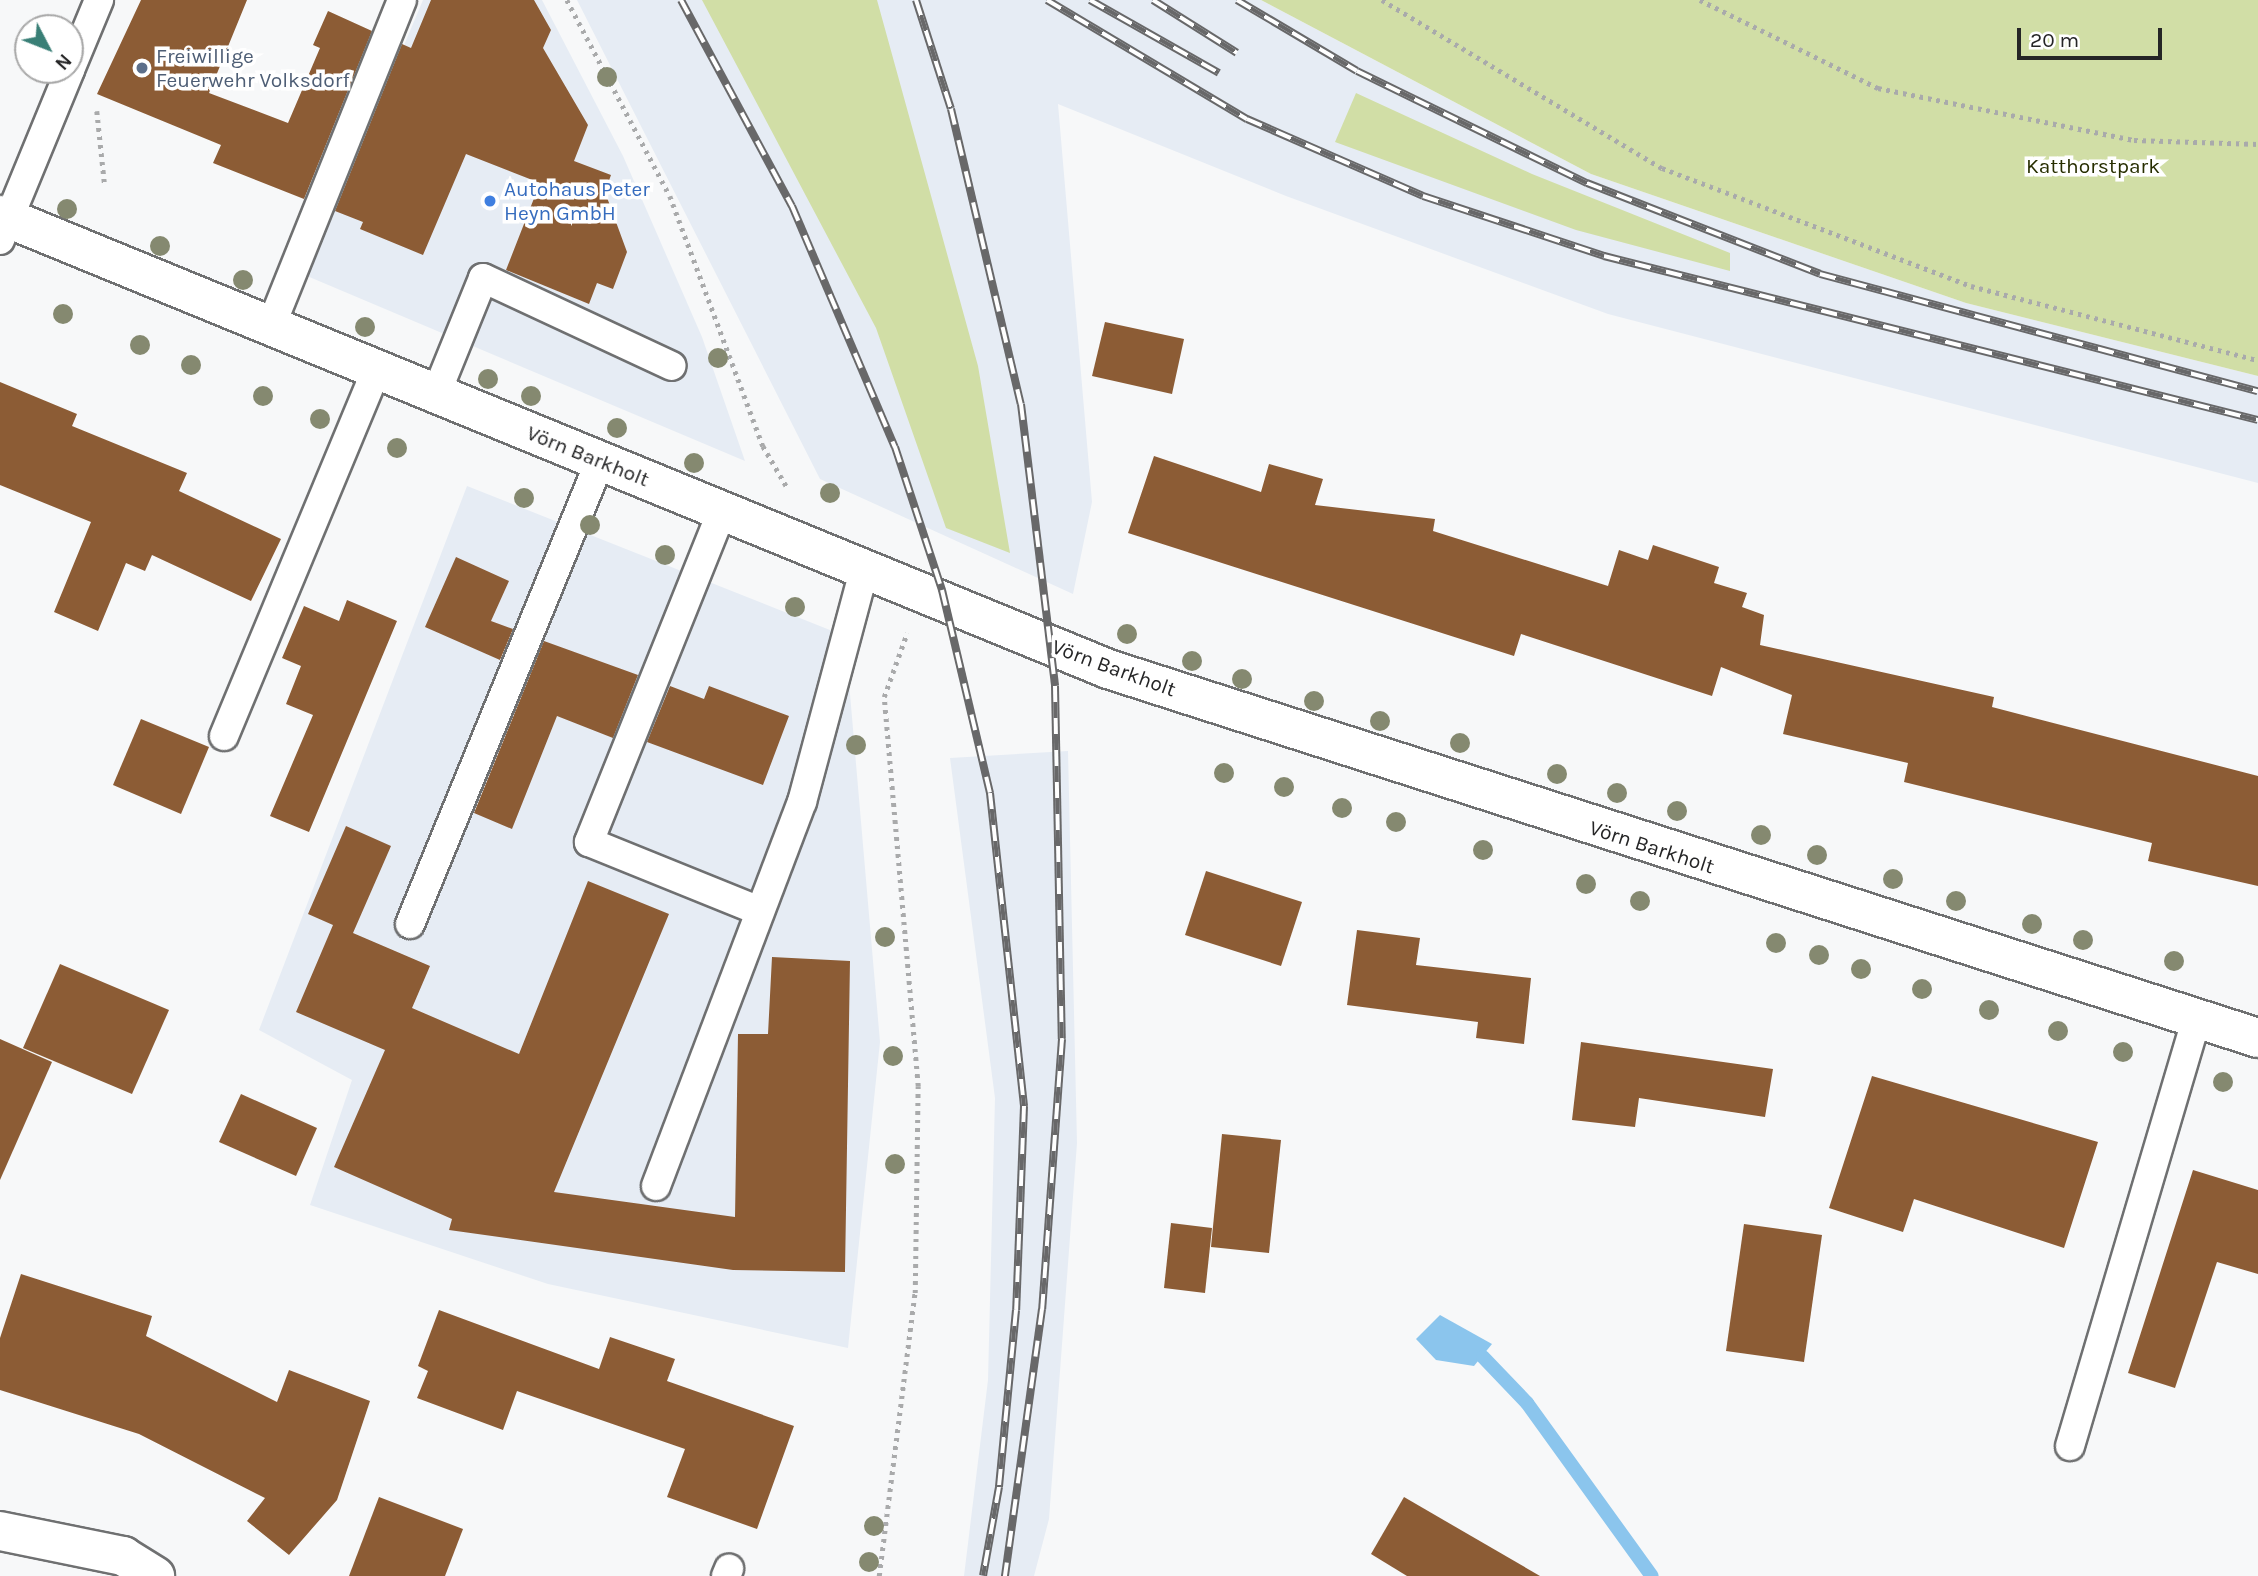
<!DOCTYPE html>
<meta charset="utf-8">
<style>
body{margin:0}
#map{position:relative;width:2258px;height:1576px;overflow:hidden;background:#f7f8f9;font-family:Karla,sans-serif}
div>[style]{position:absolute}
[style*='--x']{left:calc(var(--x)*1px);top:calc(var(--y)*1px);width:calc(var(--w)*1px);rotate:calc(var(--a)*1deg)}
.built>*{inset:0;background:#e6ecf4}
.green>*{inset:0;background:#d1dea6}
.water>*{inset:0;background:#8bc5ed}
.stream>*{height:14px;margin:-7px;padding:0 7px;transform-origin:7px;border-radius:7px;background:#8bc5ed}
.building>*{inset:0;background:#8c5c35}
.path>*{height:4.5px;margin-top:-2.25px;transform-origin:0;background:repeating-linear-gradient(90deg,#a9aaab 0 3.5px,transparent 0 8.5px)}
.roads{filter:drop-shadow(2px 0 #6f7071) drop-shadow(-2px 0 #6f7071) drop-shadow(0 2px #6f7071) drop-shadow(0 -2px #6f7071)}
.service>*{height:28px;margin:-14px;padding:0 14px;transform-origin:14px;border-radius:14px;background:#fff}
.minor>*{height:38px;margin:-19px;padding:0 19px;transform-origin:19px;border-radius:19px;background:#fff}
.rail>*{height:8px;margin-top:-4px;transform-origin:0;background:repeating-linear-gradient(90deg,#fff 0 16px,#686869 0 32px);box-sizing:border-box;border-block:2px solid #686869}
.trees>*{width:20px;height:20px;margin:-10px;border-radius:50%;background:#858970}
.dots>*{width:19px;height:19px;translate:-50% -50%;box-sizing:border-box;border:4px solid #fff;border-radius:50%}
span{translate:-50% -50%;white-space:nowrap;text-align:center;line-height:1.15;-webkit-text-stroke:7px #fff;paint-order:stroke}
.service-label{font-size:21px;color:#4e5e75}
.left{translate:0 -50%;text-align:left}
.park-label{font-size:21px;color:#272e00}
.shop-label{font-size:21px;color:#366cbe}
.street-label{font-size:21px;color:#252526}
.north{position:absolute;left:14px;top:14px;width:70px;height:70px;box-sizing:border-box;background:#fff;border:2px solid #a8a8a8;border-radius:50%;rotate:132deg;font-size:19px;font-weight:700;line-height:28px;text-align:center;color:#252526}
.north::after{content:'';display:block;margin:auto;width:24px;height:32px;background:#397f76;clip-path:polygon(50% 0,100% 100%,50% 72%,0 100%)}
.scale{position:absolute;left:2017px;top:28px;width:145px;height:32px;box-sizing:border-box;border:4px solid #252526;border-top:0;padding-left:9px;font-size:21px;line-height:24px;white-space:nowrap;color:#252526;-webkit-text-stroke:5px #fff;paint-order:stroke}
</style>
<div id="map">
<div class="built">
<i style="clip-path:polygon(423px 0,542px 0,623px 156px,702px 337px,745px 461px,307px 276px)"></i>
<i style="clip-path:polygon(577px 0,1261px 0,1591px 174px,1966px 303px,2258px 376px,2258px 483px,1608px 314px,1286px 196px,1058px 104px,1092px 502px,1073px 594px,820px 479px)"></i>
<i style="clip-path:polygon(467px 486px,845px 636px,880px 1042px,848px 1348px,548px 1284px,310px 1205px,352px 1080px,259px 1030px)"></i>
<i style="clip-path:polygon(1068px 751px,1077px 1143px,1049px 1519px,1034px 1576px,964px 1576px,988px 1380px,995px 1098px,950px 758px)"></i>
</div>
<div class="green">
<i style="clip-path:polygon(702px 0,877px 0,978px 366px,1010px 553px,946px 528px,876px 328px)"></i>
<i style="clip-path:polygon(1261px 0,2258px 0,2258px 376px,1966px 303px,1591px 174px)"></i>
<i style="clip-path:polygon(1356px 93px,1532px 174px,1730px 253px,1730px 271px,1576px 230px,1335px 142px)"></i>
</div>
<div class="water">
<i style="clip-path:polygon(1440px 1315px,1492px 1344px,1474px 1366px,1436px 1360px,1416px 1339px)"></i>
</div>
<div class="stream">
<i style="--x:1483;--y:1357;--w:64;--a:46.3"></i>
<i style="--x:1527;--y:1403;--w:213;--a:54.2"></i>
</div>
<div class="building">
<i style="clip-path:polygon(141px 0,247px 0,209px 93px,288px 123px,320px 48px,313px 45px,328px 11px,372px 31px,304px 199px,213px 163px,221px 145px,97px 94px)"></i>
<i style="clip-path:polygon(431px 0,534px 0,551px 30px,543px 48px,588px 125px,574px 161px,611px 175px,605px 192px,627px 252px,613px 289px,597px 283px,589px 304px,506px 270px,540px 183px,466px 154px,423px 255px,360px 229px,363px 222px,335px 211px,402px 44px,411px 48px)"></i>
<i style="clip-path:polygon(1105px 322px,1184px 339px,1172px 394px,1092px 376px)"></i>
<i style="clip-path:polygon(0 382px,77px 414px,72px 426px,187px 473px,179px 491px,281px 539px,251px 601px,152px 555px,145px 571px,126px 563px,98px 631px,54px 612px,91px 522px,0 485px)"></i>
<i style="clip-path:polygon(1154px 456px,1261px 492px,1269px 464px,1323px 479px,1315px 505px,1435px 519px,1433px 531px,1608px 586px,1619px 550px,1648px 560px,1653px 545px,1719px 567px,1714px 583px,1747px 593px,1742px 607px,1764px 615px,1760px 645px,1994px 697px,1992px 707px,2258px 776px,2258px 886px,2148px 861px,2152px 843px,1904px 782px,1908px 763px,1783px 734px,1792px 695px,1721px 667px,1712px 696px,1521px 634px,1514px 656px,1128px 533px)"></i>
<i style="clip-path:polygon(456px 557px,509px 581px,491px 621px,513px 629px,500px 660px,425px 627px)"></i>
<i style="clip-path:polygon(347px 600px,397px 621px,309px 832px,270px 816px,313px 715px,286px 704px,301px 666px,282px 658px,304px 606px,339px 621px)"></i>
<i style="clip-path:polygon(544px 641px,638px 675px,613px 738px,557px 716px,512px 829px,474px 813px)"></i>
<i style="clip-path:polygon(670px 686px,704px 699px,709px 686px,789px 716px,763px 785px,647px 742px)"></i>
<i style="clip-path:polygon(141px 719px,209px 747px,181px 814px,113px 785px)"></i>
<i style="clip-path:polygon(346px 826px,391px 846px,353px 933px,430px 966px,412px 1008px,519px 1054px,588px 881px,669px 914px,554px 1192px,735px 1217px,738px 1034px,768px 1034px,772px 957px,850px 961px,845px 1272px,733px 1270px,449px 1230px,452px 1219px,334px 1167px,385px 1050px,296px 1012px,333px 925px,308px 914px)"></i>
<i style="clip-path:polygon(1206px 871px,1302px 902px,1281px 966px,1185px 935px)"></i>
<i style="clip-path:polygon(1357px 930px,1420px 938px,1416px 965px,1531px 978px,1524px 1044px,1476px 1038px,1478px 1022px,1347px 1005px)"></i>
<i style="clip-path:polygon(60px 964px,169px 1010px,132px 1094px,23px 1048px)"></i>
<i style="clip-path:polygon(0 1039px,52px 1062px,0 1180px)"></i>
<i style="clip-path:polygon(1581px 1042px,1773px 1069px,1765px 1117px,1639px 1098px,1635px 1127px,1572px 1120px)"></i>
<i style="clip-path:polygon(1872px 1076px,2098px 1142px,2064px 1248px,1914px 1199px,1903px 1232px,1829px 1208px)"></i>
<i style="clip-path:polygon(241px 1094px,317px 1128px,296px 1176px,219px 1142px)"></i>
<i style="clip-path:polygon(1222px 1134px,1281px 1140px,1269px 1253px,1211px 1247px)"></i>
<i style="clip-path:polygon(2193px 1170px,2258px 1190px,2258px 1274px,2217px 1262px,2175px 1388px,2128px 1373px)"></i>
<i style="clip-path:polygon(1171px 1223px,1212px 1228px,1205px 1293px,1164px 1288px)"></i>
<i style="clip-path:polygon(1744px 1224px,1822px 1235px,1804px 1362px,1726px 1351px)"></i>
<i style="clip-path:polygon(21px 1274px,152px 1316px,146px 1336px,277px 1402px,289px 1370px,370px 1401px,337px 1500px,289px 1555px,247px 1521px,265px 1498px,139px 1434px,0 1390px,0 1338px)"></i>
<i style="clip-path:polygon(439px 1310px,599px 1369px,610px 1337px,675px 1359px,667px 1381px,794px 1426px,757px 1529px,667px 1497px,685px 1449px,517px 1391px,503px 1430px,417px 1398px,428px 1371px,418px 1366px)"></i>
<i style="clip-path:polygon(379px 1497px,463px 1529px,445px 1576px,349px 1576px)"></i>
<i style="clip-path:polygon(1404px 1497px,1540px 1576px,1407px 1576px,1371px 1554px)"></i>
</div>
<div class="path">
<i style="--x:567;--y:0;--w:221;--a:62.3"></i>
<i style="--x:670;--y:196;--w:267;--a:69.6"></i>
<i style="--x:763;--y:446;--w:50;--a:59.8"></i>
<i style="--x:1382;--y:0;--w:327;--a:31"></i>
<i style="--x:1662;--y:168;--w:331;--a:20.9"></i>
<i style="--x:1971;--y:286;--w:296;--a:14.5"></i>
<i style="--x:1700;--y:0;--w:199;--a:26.3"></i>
<i style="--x:1878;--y:88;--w:261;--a:11.5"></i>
<i style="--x:2134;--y:140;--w:124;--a:1.8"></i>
<i style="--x:97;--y:111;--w:76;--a:84"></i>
<i style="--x:879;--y:1576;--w:285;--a:-82.8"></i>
<i style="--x:915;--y:1293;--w:207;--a:-89.2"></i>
<i style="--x:918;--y:1086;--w:390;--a:-95"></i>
<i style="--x:884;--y:697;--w:68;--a:-70.2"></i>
</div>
<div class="roads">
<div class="service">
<i style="--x:70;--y:70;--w:76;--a:-67.5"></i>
<i style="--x:0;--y:240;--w:184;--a:-67.6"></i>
<i style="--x:271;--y:326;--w:351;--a:-68.1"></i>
<i style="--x:436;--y:394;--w:125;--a:-67.9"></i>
<i style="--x:483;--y:278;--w:208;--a:25"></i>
<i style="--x:722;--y:511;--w:357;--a:111.9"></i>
<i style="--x:589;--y:842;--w:184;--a:22"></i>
<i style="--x:224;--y:736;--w:398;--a:-67.4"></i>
<i style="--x:410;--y:924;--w:500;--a:-67.69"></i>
<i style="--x:656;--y:1186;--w:411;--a:-69.2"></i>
<i style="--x:802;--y:802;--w:240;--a:-75"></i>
<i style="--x:2070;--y:1446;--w:444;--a:-73.5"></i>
<i style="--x:726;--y:1576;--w:8;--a:-67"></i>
</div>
<div class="minor">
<i style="--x:0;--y:215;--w:1197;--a:22.28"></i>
<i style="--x:1108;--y:669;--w:1208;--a:17.79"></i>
<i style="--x:0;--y:1531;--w:126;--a:11.5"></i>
<i style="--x:123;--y:1556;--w:38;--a:32"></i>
</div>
</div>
<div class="rail">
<i style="--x:681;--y:0;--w:234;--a:61.7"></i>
<i style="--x:792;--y:206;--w:262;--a:66.9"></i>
<i style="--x:895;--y:447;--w:151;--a:71.8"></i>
<i style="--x:942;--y:590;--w:209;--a:76.7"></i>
<i style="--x:990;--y:793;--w:315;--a:83.8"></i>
<i style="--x:1024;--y:1106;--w:204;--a:92.2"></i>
<i style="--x:1016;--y:1310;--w:178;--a:95.5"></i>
<i style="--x:999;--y:1487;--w:90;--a:100.2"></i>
<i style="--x:916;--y:0;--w:114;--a:72.2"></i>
<i style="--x:951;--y:109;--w:303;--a:76.7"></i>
<i style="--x:1021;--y:404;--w:284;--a:83.1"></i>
<i style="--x:1055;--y:686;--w:353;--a:88.9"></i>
<i style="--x:1062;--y:1039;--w:271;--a:94.2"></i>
<i style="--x:1042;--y:1309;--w:270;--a:97.9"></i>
<i style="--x:1047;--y:0;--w:233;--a:30.8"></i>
<i style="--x:1247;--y:119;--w:192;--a:23.6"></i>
<i style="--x:1423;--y:196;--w:191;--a:18.3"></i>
<i style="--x:1604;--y:256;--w:674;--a:14.08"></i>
<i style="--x:1090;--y:0;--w:148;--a:29.5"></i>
<i style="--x:1153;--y:0;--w:99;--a:32.2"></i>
<i style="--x:1237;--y:0;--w:139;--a:30.6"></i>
<i style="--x:1357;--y:71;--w:256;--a:26"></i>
<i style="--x:1587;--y:183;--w:250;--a:21.3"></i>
<i style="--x:1820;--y:274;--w:453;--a:15"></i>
</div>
<div class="trees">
<i style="left:607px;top:77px"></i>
<i style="left:67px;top:209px"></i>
<i style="left:160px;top:246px"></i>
<i style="left:243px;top:280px"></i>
<i style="left:63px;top:314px"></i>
<i style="left:365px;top:327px"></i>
<i style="left:140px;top:345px"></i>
<i style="left:718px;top:358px"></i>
<i style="left:191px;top:365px"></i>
<i style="left:488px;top:379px"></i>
<i style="left:263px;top:396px"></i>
<i style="left:531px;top:396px"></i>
<i style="left:320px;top:419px"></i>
<i style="left:617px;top:428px"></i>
<i style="left:397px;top:448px"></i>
<i style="left:694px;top:463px"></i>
<i style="left:830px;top:493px"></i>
<i style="left:524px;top:498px"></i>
<i style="left:590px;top:525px"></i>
<i style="left:665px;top:555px"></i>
<i style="left:795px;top:607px"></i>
<i style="left:1127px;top:634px"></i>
<i style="left:1192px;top:661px"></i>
<i style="left:1242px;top:679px"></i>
<i style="left:1314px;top:701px"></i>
<i style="left:1380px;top:721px"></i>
<i style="left:1460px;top:743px"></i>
<i style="left:856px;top:745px"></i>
<i style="left:1224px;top:773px"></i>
<i style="left:1557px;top:774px"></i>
<i style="left:1284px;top:787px"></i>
<i style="left:1617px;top:793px"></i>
<i style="left:1342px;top:808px"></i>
<i style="left:1677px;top:811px"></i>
<i style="left:1396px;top:822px"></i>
<i style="left:1761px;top:835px"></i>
<i style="left:1483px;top:850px"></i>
<i style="left:1817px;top:855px"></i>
<i style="left:1893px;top:879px"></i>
<i style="left:1586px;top:884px"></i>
<i style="left:1640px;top:901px"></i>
<i style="left:1956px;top:901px"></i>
<i style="left:2032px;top:924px"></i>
<i style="left:885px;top:937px"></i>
<i style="left:2083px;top:940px"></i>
<i style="left:1776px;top:943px"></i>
<i style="left:1819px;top:955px"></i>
<i style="left:2174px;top:961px"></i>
<i style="left:1861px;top:969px"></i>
<i style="left:1922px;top:989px"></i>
<i style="left:1989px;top:1010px"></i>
<i style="left:2058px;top:1031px"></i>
<i style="left:2123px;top:1052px"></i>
<i style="left:893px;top:1056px"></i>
<i style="left:2223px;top:1082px"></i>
<i style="left:895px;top:1164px"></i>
<i style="left:874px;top:1526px"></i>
<i style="left:869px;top:1562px"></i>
</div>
<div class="dots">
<i style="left:142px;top:68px;background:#5c6f8a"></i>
<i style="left:490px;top:201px;background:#3f7fe0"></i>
</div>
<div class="service-label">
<span class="left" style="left:156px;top:68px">Freiwillige<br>Feuerwehr Volksdorf</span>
</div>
<div class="park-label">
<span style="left:2093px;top:166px">Katthorstpark</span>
</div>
<div class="shop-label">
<span class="left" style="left:504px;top:201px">Autohaus Peter<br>Heyn GmbH</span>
</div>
<div class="street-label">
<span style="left:588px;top:456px;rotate:22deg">Vörn Barkholt</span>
<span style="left:1114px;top:668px;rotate:20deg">Vörn Barkholt</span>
<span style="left:1652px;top:847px;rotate:18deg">Vörn Barkholt</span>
</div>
<div class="north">N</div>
<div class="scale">20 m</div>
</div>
